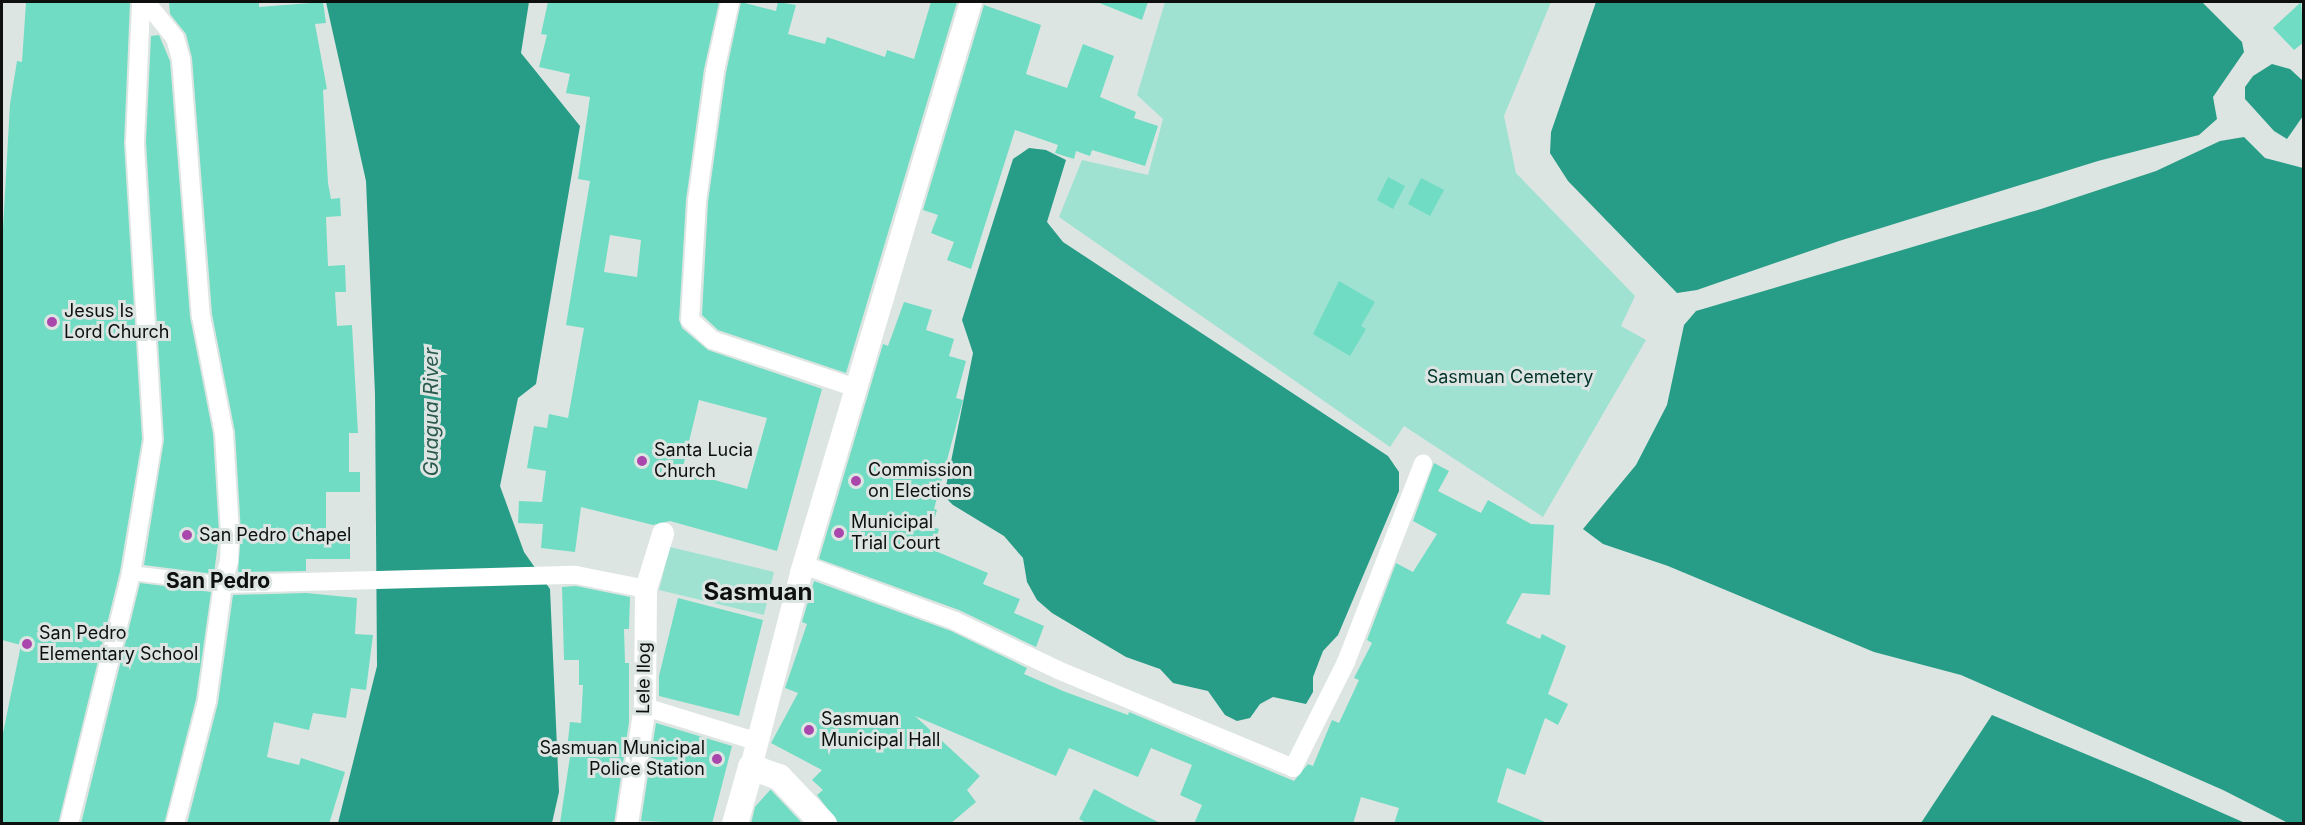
<!DOCTYPE html>
<style>
body{margin:0}
#map{position:relative;width:2305px;height:825px;overflow:hidden;background:#dde5e2;font-family:Inter,sans-serif}
div>[style]{position:absolute}
[style*='--x']{left:calc(var(--x)*1px);top:calc(var(--y)*1px);width:calc(var(--w)*1px);rotate:calc(var(--a)*1deg)}
.green>*{inset:0;background:#9fe2d1}
.water>*{inset:0;background:#279d87}
.building>*{inset:0;background:#70dcc3}
.pedestrian>*{height:14px;margin:-7px;padding:0 7px;transform-origin:7px;border-radius:7px;background:#fff}
.minor>*{height:18px;margin:-9px;padding:0 9px;transform-origin:9px;border-radius:9px;background:#fff}
.tertiary>*{height:22px;margin:-11px;padding:0 11px;transform-origin:11px;border-radius:11px;background:#fff}
.secondary>*{height:26px;margin:-13px;padding:0 13px;transform-origin:13px;border-radius:13px;background:#fff}
.dots>*{width:16px;height:16px;translate:-50% -50%;box-sizing:border-box;border:3px solid #dde5e2;border-radius:50%}
span{translate:-50% -50%;white-space:nowrap;text-align:center;line-height:1.15;-webkit-text-stroke:6px #dde5e2;paint-order:stroke}
.poi-label{font-size:18px;color:#0e1010}
.left{translate:0 -50%;text-align:left}
.right{translate:-100% -50%;text-align:right}
.park-label{font-size:18px;color:#00332a}
.street-label{font-size:18px;color:#0e1010}
.water-label{font-size:20px;color:#2b5a4f;font-style:italic}
.quarter-label{font-size:21px;color:#0e1010;font-weight:700}
.district-label{font-size:24px;color:#0e1010;font-weight:700}
.frame{position:absolute;inset:0;border:3px solid #0e1010;pointer-events:none}
</style>
<div id="map">
<div class="green">
<i style="clip-path:polygon(1165px 2px,1551px 2px,1504px 116px,1516px 173px,1635px 296px,1621px 326px,1646px 340px,1543px 517px,1404px 426px,1390px 447px,1059px 217px,1082px 160px,1148px 175px,1163px 119px,1137px 95px)"></i>
<i style="clip-path:polygon(670px 547px,774px 572px,764px 615px,659px 590px)"></i>
</div>
<div class="water">
<i style="clip-path:polygon(326px 2px,529px 2px,521px 53px,580px 126px,536px 384px,518px 398px,500px 486px,524px 552px,550px 589px,559px 792px,552px 823px,338px 823px,377px 666px,375px 394px,366px 181px)"></i>
<i style="clip-path:polygon(1596px 2px,2202px 2px,2242px 42px,2244px 52px,2213px 97px,2217px 119px,2199px 135px,2098px 161px,1839px 241px,1697px 290px,1677px 293px,1568px 181px,1550px 153px,1551px 132px)"></i>
<i style="clip-path:polygon(2272px 64px,2290px 69px,2303px 81px,2303px 116px,2287px 139px,2274px 131px,2245px 99px,2245px 87px,2253px 76px)"></i>
<i style="clip-path:polygon(2244px 137px,2265px 158px,2303px 168px,2303px 823px,2288px 823px,2223px 790px,1961px 675px,1874px 652px,1668px 566px,1603px 544px,1583px 529px,1636px 465px,1667px 405px,1684px 325px,1696px 311px,2041px 209px,2156px 171px,2220px 141px)"></i>
<i style="clip-path:polygon(1029px 148px,1046px 150px,1066px 160px,1047px 222px,1063px 242px,1388px 456px,1399px 472px,1399px 491px,1338px 635px,1323px 651px,1313px 677px,1313px 692px,1306px 704px,1273px 697px,1260px 704px,1250px 718px,1237px 721px,1225px 715px,1208px 691px,1173px 683px,1160px 669px,1126px 657px,1052px 613px,1037px 600px,1027px 582px,1023px 558px,1004px 536px,953px 505px,944px 496px,973px 353px,962px 320px,1013px 159px)"></i>
<i style="clip-path:polygon(1992px 715px,2148px 780px,2245px 823px,1921px 823px)"></i>
</div>
<div class="building">
<i style="clip-path:polygon(26px 2px,130px 2px,124px 143px,142px 439px,120px 571px,58px 824px,2px 824px,2px 738px,21px 645px,2px 640px,2px 246px,10px 104px,17px 61px,22px 62px)"></i>
<i style="clip-path:polygon(169px 2px,259px 2px,259px 7px,323px 2px,326px 23px,315px 24px,327px 89px,323px 90px,328px 183px,331px 199px,340px 198px,341px 216px,326px 217px,328px 266px,345px 265px,346px 292px,335px 292px,337px 326px,352px 325px,358px 433px,349px 433px,349px 472px,360px 472px,360px 492px,326px 492px,326px 538px,350px 538px,350px 559px,306px 559px,306px 571px,238px 572px,241px 533px,235px 432px,212px 314px,192px 58px,186px 34px,170px 14px)"></i>
<i style="clip-path:polygon(evenodd,548px 2px,719px 2px,704px 69px,686px 200px,679px 320px,682px 328px,708px 350px,822px 389px,777px 551px,670px 521px,653px 525px,581px 507px,575px 552px,541px 548px,543px 524px,518px 523px,519px 501px,542px 502px,546px 471px,527px 468px,534px 426px,547px 428px,549px 414px,568px 418px,584px 328px,566px 325px,590px 181px,578px 179px,590px 97px,566px 93px,570px 74px,539px 67px,547px 35px,541px 34px,548px 2px,610px 235px,641px 240px,637px 277px,604px 272px,610px 235px,548px 2px,699px 400px,767px 418px,747px 489px,682px 471px,699px 400px)"></i>
<i style="clip-path:polygon(741px 2px,776px 11px,778px 2px,796px 5px,788px 34px,825px 44px,827px 37px,885px 57px,887px 50px,914px 59px,931px 2px,957px 2px,846px 373px,718px 330px,702px 315px,708px 202px,726px 73px)"></i>
<i style="clip-path:polygon(1097px 2px,1148px 2px,1142px 20px)"></i>
<i style="clip-path:polygon(2301px 2px,2304px 42px,2294px 50px,2273px 28px)"></i>
<i style="clip-path:polygon(984px 5px,1041px 25px,1026px 74px,1067px 88px,1083px 44px,1114px 56px,1100px 97px,1136px 112px,1134px 118px,1158px 126px,1145px 166px,1092px 150px,1090px 156px,1076px 151px,1074px 159px,1055px 153px,1058px 145px,1015px 130px,971px 269px,947px 260px,954px 242px,931px 233px,938px 215px,923px 210px)"></i>
<i style="clip-path:polygon(159px 35px,170px 61px,190px 317px,213px 434px,219px 534px,214px 574px,144px 565px,164px 440px,146px 142px,151px 36px)"></i>
<i style="clip-path:polygon(1388px 177px,1405px 186px,1393px 209px,1377px 200px)"></i>
<i style="clip-path:polygon(1421px 178px,1444px 190px,1430px 216px,1408px 204px)"></i>
<i style="clip-path:polygon(1339px 281px,1375px 302px,1361px 326px,1366px 329px,1350px 356px,1313px 334px)"></i>
<i style="clip-path:polygon(904px 302px,932px 310px,926px 330px,954px 339px,949px 356px,966px 361px,956px 398px,963px 400px,934px 509px,937px 510px,932px 527px,939px 529px,933px 550px,988px 573px,983px 584px,1020px 599px,1014px 613px,1044px 626px,1036px 647px,959px 610px,819px 559px,883px 344px,888px 346px)"></i>
<i style="clip-path:polygon(1434px 463px,1449px 471px,1438px 491px,1481px 513px,1488px 500px,1531px 524px,1554px 525px,1550px 595px,1522px 593px,1506px 623px,1540px 639px,1542px 634px,1566px 646px,1548px 694px,1568px 704px,1558px 725px,1545px 718px,1525px 775px,1507px 768px,1497px 802px,1550px 824px,1394px 824px,1399px 808px,1361px 797px,1353px 824px,1194px 824px,1202px 805px,1180px 795px,1192px 765px,1151px 748px,1138px 777px,1069px 748px,1056px 776px,915px 716px,980px 776px,967px 790px,976px 802px,950px 824px,839px 824px,817px 795px,823px 790px,812px 780px,822px 770px,771px 743px,798px 693px,785px 688px,807px 624px,802px 622px,814px 581px,951px 631px,1027px 668px,1024px 674px,1063px 691px,1128px 715px,1129px 712px,1294px 781px,1308px 764px,1313px 766px,1332px 720px,1339px 723px,1359px 680px,1354px 678px,1372px 643px,1367px 640px,1396px 563px,1413px 572px,1437px 534px,1413px 521px)"></i>
<i style="clip-path:polygon(140px 583px,211px 592px,196px 699px,164px 824px,81px 824px)"></i>
<i style="clip-path:polygon(576px 586px,630px 597px,629px 629px,624px 629px,625px 663px,629px 663px,629px 722px,614px 824px,560px 823px,571px 750px,567px 750px,570px 722px,581px 723px,583px 685px,579px 685px,579px 660px,564px 660px,562px 587px)"></i>
<i style="clip-path:polygon(306px 593px,357px 598px,355px 634px,373px 635px,366px 690px,351px 688px,346px 718px,313px 713px,309px 730px,274px 722px,267px 757px,299px 765px,301px 758px,345px 772px,329px 824px,187px 824px,218px 703px,233px 595px)"></i>
<i style="clip-path:polygon(678px 598px,763px 620px,739px 716px,659px 696px,659px 676px)"></i>
<i style="clip-path:polygon(656px 723px,732px 746px,712px 824px,641px 821px)"></i>
<i style="clip-path:polygon(1094px 789px,1126px 806px,1162px 824px,1088px 824px,1079px 819px)"></i>
<i style="clip-path:polygon(770px 790px,771px 790px,803px 824px,751px 824px,755px 807px)"></i>
</div>
<div class="pedestrian">
<i style="--x:131;--y:573;--w:93;--a:6.8"></i>
</div>
<div class="minor">
<i style="--x:146;--y:2;--w:46;--a:51.1"></i>
<i style="--x:175;--y:38;--w:22;--a:74"></i>
<i style="--x:181;--y:59;--w:258;--a:85.6"></i>
<i style="--x:201;--y:316;--w:119;--a:78.9"></i>
<i style="--x:224;--y:433;--w:101;--a:86.6"></i>
<i style="--x:230;--y:534;--w:27;--a:92"></i>
<i style="--x:229;--y:561;--w:24;--a:105"></i>
<i style="--x:223;--y:584;--w:118;--a:97.8"></i>
<i style="--x:207;--y:701;--w:127;--a:104.6"></i>
<i style="--x:730;--y:2;--w:71;--a:102.3"></i>
<i style="--x:715;--y:71;--w:131;--a:97.9"></i>
<i style="--x:697;--y:201;--w:119;--a:93.4"></i>
<i style="--x:690;--y:320;--w:30;--a:42"></i>
<i style="--x:712;--y:340;--w:152;--a:18.4"></i>
<i style="--x:804;--y:565;--w:161;--a:20.3"></i>
<i style="--x:955;--y:621;--w:114;--a:25.4"></i>
<i style="--x:1058;--y:670;--w:255;--a:22.6"></i>
<i style="--x:1293;--y:768;--w:119;--a:-63.4"></i>
<i style="--x:1346;--y:662;--w:213;--a:-68.8"></i>
<i style="--x:223;--y:584;--w:353;--a:-1.5"></i>
<i style="--x:576;--y:575;--w:71;--a:11.3"></i>
<i style="--x:645;--y:707;--w:119;--a:17.1"></i>
<i style="--x:69;--y:824;--w:259;--a:-76.1"></i>
<i style="--x:131;--y:573;--w:135;--a:-80.6"></i>
<i style="--x:153;--y:440;--w:299;--a:-93.5"></i>
<i style="--x:135;--y:142;--w:140;--a:-87.5"></i>
</div>
<div class="tertiary">
<i style="--x:751;--y:767;--w:200;--a:-75.5"></i>
<i style="--x:801;--y:573;--w:596;--a:-73.42"></i>
<i style="--x:627;--y:824;--w:118;--a:-81.3"></i>
<i style="--x:645;--y:707;--w:118;--a:-89.5"></i>
<i style="--x:646;--y:589;--w:58;--a:-72.8"></i>
</div>
<div class="secondary">
<i style="--x:735;--y:824;--w:59;--a:-74.3"></i>
<i style="--x:751;--y:767;--w:30;--a:20"></i>
<i style="--x:779;--y:777;--w:65;--a:46.2"></i>
</div>
<div class="dots">
<i style="left:52px;top:322px;background:#aa47ad"></i>
<i style="left:642px;top:461px;background:#aa47ad"></i>
<i style="left:856px;top:481px;background:#aa47ad"></i>
<i style="left:839px;top:533px;background:#aa47ad"></i>
<i style="left:187px;top:535px;background:#aa47ad"></i>
<i style="left:27px;top:644px;background:#aa47ad"></i>
<i style="left:809px;top:730px;background:#aa47ad"></i>
<i style="left:717px;top:759px;background:#aa47ad"></i>
</div>
<div class="poi-label">
<span class="left" style="left:64px;top:322px">Jesus Is<br>Lord Church</span>
<span class="left" style="left:654px;top:461px">Santa Lucia<br>Church</span>
<span class="left" style="left:868px;top:481px">Commission<br>on Elections</span>
<span class="left" style="left:851px;top:533px">Municipal<br>Trial Court</span>
<span class="left" style="left:199px;top:535px">San Pedro Chapel</span>
<span class="left" style="left:39px;top:644px">San Pedro<br>Elementary School</span>
<span class="left" style="left:821px;top:730px">Sasmuan<br>Municipal Hall</span>
<span class="right" style="left:705px;top:759px">Sasmuan Municipal<br>Police Station</span>
</div>
<div class="park-label">
<span style="left:1510px;top:377px">Sasmuan Cemetery</span>
</div>
<div class="street-label">
<span style="left:644px;top:678px;rotate:-89deg">Lele Ilog</span>
</div>
<div class="water-label">
<span style="left:431px;top:412px;rotate:-90deg">Guagua River</span>
</div>
<div class="quarter-label">
<span style="left:218px;top:581px">San Pedro</span>
</div>
<div class="district-label">
<span style="left:758px;top:592px">Sasmuan</span>
</div>
<div class="frame"></div>
</div>
